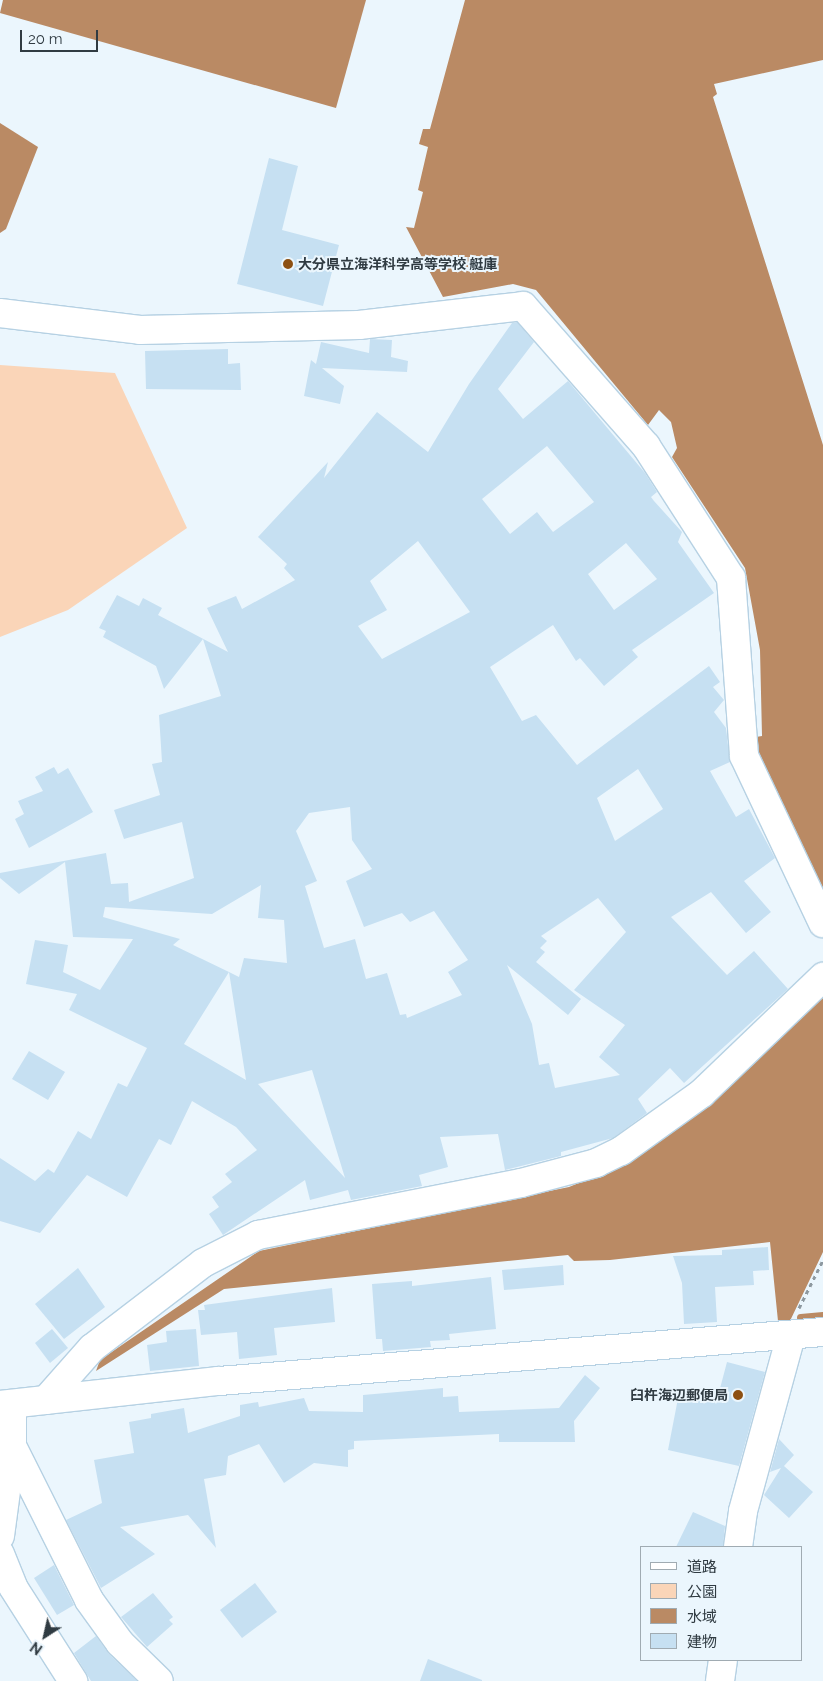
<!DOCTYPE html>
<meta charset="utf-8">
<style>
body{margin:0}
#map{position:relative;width:823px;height:1681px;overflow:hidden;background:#ebf6fd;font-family:Raleway,"Noto Sans JP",sans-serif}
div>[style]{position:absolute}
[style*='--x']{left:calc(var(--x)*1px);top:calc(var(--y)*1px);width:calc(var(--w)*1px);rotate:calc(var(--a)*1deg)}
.green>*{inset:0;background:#fad5b8}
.water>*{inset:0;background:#ba8a64}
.stream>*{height:8px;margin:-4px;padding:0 4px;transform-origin:4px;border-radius:4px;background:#ba8a64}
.building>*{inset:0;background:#c6e0f2}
.path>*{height:3px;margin-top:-1.5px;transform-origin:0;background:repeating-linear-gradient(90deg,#8e99a0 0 4px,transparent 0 8px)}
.roads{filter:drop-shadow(1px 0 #b6d1e3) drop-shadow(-1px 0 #b6d1e3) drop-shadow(0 1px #b6d1e3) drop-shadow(0 -1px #b6d1e3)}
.minor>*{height:28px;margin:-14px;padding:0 14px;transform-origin:14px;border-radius:14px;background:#fff}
.dots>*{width:14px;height:14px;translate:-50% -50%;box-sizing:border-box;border:2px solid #ebf6fd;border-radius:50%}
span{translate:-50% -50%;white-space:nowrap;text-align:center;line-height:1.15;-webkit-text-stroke:4px #ebf6fd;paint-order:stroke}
.poi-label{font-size:14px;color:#303b42;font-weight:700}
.left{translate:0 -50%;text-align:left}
.right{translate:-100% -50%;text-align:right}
.legend{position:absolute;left:640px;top:1546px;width:162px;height:115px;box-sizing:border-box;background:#ebf6fd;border:1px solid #a0abb2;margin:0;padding:6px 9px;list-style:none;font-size:15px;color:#303b42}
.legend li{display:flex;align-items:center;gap:10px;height:25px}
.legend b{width:25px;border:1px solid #a0abb2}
.north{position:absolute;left:20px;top:1611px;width:50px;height:50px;-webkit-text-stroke:4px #ebf6fd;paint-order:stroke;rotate:215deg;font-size:14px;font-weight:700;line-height:20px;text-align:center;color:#303b42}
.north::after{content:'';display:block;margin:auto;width:18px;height:22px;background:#303b42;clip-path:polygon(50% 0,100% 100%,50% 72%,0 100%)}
.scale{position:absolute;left:20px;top:30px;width:78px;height:22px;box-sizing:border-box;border:2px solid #303b42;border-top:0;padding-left:6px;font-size:15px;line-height:18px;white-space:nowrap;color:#303b42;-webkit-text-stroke:4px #ebf6fd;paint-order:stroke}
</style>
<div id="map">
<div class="green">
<i style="clip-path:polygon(0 365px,115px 373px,187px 528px,68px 610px,0 637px)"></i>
</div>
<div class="water">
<i style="clip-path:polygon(3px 0,366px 0,336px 108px,0 13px)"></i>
<i style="clip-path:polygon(465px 0,823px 0,823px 60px,714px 84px,717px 94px,713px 97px,823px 445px,823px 898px,759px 758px,756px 737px,762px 736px,760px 650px,745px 568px,672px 457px,677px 448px,671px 422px,659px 410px,648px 425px,536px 290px,513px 284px,443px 297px,406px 227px,414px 228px,423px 192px,418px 190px,428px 147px,419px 144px,423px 129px,430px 129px)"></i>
<i style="clip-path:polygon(0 123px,38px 147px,6px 229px,0 233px)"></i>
<i style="clip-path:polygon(823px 997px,823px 1252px,789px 1323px,778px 1321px,770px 1242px,610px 1260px,574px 1261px,568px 1255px,224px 1289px,96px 1371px,100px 1360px,259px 1251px,569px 1187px,591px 1178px,688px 1121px)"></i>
</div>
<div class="stream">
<i style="--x:801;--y:1318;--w:22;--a:-5"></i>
</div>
<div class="building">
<i style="clip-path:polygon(269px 158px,298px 166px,282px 230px,339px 245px,323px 306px,237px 284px)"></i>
<i style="clip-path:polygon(evenodd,517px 322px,534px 342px,498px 389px,523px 419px,568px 381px,645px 473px,657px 492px,651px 497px,654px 501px,682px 532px,678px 542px,714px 593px,632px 650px,638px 657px,604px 686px,580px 658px,576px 661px,553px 625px,490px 667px,522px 721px,536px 715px,577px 765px,709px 666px,720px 682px,713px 687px,724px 700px,714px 712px,726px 728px,730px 762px,710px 771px,736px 817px,749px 809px,775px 858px,744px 881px,771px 912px,746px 933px,711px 892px,671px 917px,727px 975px,754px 951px,788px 989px,684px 1083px,670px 1068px,638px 1099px,647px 1113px,613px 1138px,561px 1152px,561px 1156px,505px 1170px,498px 1134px,440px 1137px,448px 1167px,419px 1175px,422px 1186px,351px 1200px,348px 1190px,310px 1200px,305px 1180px,223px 1235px,209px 1214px,219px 1207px,212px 1197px,232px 1182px,225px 1174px,257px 1150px,236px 1127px,192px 1101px,171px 1145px,159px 1139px,127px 1197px,87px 1175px,40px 1233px,0 1221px,0 1158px,35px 1181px,48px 1169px,54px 1173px,78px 1131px,91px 1139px,118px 1083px,127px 1087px,147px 1048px,69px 1010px,77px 994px,26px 984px,35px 940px,68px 945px,63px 972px,100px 990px,133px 939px,73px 937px,65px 862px,19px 894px,0 878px,0 873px,106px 853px,111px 884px,128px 883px,129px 902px,194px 878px,182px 822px,124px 839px,114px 810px,160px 795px,152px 764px,162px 762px,159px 715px,221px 696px,203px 639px,164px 689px,156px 666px,103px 637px,106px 631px,99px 628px,117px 595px,139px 606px,143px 598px,162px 608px,158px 615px,228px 652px,207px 608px,236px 596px,242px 609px,295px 580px,284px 568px,287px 564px,258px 537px,328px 462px,324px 478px,377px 412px,428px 452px,469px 384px,512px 323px,517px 322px,547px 446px,594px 502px,553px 532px,537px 512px,510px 534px,482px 499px,547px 446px,517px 322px,418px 541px,470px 612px,382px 659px,358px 626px,387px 610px,370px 581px,418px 541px,517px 322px,626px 543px,657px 579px,614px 610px,588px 574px,626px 543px,517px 322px,638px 769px,663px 809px,615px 841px,597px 798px,638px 769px,517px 322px,350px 807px,352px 840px,372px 869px,346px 881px,364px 927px,402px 913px,410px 922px,434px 911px,468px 960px,448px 972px,462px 995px,407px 1018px,406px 1014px,400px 1015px,387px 973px,366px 979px,355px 939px,324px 948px,305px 886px,317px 881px,296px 831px,309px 813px,350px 807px,517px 322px,261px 885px,258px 918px,284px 920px,287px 963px,244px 958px,239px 977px,229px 972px,246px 1080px,184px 1044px,229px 972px,173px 945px,180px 939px,103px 917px,105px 907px,212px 914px,261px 885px,517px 322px,598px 898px,626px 932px,574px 990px,625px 1025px,599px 1057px,620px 1075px,555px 1088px,549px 1063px,539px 1065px,532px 1024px,507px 965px,568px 1015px,581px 999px,536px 962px,545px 952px,540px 948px,547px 941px,541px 936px,598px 898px,517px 322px,312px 1070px,345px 1178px,258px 1084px,312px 1070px)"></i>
<i style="clip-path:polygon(370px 339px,392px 340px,391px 357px,408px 361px,407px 372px,322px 368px,344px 386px,340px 404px,304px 396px,311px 360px,316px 364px,321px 342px,369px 353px)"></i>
<i style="clip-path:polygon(228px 349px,228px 364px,240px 363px,241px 390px,146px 389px,145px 351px)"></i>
<i style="clip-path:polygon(54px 767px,58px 774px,68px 768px,93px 812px,29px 848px,15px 819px,24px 814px,18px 801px,43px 791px,35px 777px)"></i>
<i style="clip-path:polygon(29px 1051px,65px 1072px,48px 1100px,12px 1079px)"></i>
<i style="clip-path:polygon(768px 1247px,769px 1270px,753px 1271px,754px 1285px,715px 1287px,717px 1322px,684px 1324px,682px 1283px,673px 1256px,722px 1255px,722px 1250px)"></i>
<i style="clip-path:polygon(563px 1265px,564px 1285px,504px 1290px,502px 1270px)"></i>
<i style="clip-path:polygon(78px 1268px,105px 1307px,64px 1339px,35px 1304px)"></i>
<i style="clip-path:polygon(491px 1277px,496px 1329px,449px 1334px,450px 1340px,430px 1341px,431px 1347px,383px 1351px,382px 1339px,376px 1339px,372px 1284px,412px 1281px,412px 1286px)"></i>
<i style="clip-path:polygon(332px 1288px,335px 1322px,274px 1328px,277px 1355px,239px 1359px,237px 1332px,201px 1335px,198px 1310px,205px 1310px,204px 1305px)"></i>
<i style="clip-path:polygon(52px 1329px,68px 1348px,50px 1363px,35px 1343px)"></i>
<i style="clip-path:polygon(196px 1329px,199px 1366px,150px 1371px,147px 1345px,167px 1342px,166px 1331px)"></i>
<i style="clip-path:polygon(727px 1362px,765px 1372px,739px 1466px,668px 1450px,680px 1388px,718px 1396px)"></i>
<i style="clip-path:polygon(585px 1375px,600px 1388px,574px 1421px,575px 1442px,499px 1442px,499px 1434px,354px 1441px,354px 1449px,348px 1450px,348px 1467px,314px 1463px,284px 1483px,259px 1444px,228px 1456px,226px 1475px,204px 1479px,216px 1548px,188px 1515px,120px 1527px,155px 1554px,101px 1588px,66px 1520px,102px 1503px,94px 1460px,134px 1453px,129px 1422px,151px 1418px,151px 1414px,184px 1408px,188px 1433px,240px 1416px,240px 1405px,258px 1402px,259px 1407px,304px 1398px,309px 1411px,363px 1412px,363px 1395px,443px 1388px,443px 1397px,458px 1396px,459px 1412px,559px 1408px)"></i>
<i style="clip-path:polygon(779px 1439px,794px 1455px,784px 1466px,813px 1492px,789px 1518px,764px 1495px,781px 1468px,770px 1472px)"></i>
<i style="clip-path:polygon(693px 1512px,725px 1526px,723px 1547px,676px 1547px)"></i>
<i style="clip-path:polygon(54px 1565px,74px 1605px,57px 1615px,34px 1578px)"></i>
<i style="clip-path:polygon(255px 1583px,277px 1612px,242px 1638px,220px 1610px)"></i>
<i style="clip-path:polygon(153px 1593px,173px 1617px,169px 1620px,173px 1624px,147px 1647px,121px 1617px)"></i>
<i style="clip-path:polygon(96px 1636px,109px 1654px,137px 1681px,91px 1681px,74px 1653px)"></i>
<i style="clip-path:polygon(428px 1659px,482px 1680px,482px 1681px,420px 1681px)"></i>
</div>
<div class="path">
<i style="--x:799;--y:1308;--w:54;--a:-63.4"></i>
</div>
<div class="roads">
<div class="minor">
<i style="--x:0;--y:313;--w:141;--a:6.9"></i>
<i style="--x:140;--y:330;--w:219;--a:-1.3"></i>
<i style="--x:359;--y:325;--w:165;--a:-6.6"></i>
<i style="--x:523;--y:306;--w:186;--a:48.7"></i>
<i style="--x:646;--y:446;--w:157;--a:57.2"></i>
<i style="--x:731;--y:578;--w:178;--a:85.8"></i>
<i style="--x:744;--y:756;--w:185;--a:64.7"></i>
<i style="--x:46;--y:1400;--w:69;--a:-48.5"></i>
<i style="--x:92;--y:1348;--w:140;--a:-37.4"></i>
<i style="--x:203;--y:1263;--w:62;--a:-27"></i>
<i style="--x:258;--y:1235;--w:268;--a:-11.2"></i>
<i style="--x:521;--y:1183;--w:78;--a:-14.9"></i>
<i style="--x:596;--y:1163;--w:28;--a:-26"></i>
<i style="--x:621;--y:1151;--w:100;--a:-35.6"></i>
<i style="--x:702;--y:1093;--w:168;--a:-43.8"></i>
<i style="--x:0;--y:1405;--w:220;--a:-6.3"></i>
<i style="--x:219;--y:1381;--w:606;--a:-4.64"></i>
<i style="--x:12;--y:1446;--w:172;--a:63.4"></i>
<i style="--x:89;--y:1600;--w:53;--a:54.2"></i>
<i style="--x:120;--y:1643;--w:54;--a:44.3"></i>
<i style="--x:0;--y:1536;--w:91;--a:-82.4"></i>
<i style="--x:12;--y:1446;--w:42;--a:-90"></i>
<i style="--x:738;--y:1547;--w:36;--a:-82"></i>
<i style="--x:743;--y:1511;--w:182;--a:-74.7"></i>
<i style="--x:0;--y:1554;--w:35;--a:68"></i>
<i style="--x:13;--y:1587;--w:112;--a:57.4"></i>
<i style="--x:720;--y:1681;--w:21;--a:-82"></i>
</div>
</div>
<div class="dots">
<i style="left:288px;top:264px;background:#8d5012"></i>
<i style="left:738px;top:1395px;background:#8d5012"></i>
</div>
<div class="poi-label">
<span class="left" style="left:298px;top:264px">大分県立海洋科学高等学校 艇庫</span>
<span class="right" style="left:728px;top:1395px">臼杵海辺郵便局</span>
</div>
<ul class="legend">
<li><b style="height:6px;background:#fff"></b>道路</li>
<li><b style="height:14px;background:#fad5b8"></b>公園</li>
<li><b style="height:14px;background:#ba8a64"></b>水域</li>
<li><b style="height:14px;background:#c6e0f2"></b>建物</li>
</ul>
<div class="north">N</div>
<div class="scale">20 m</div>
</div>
